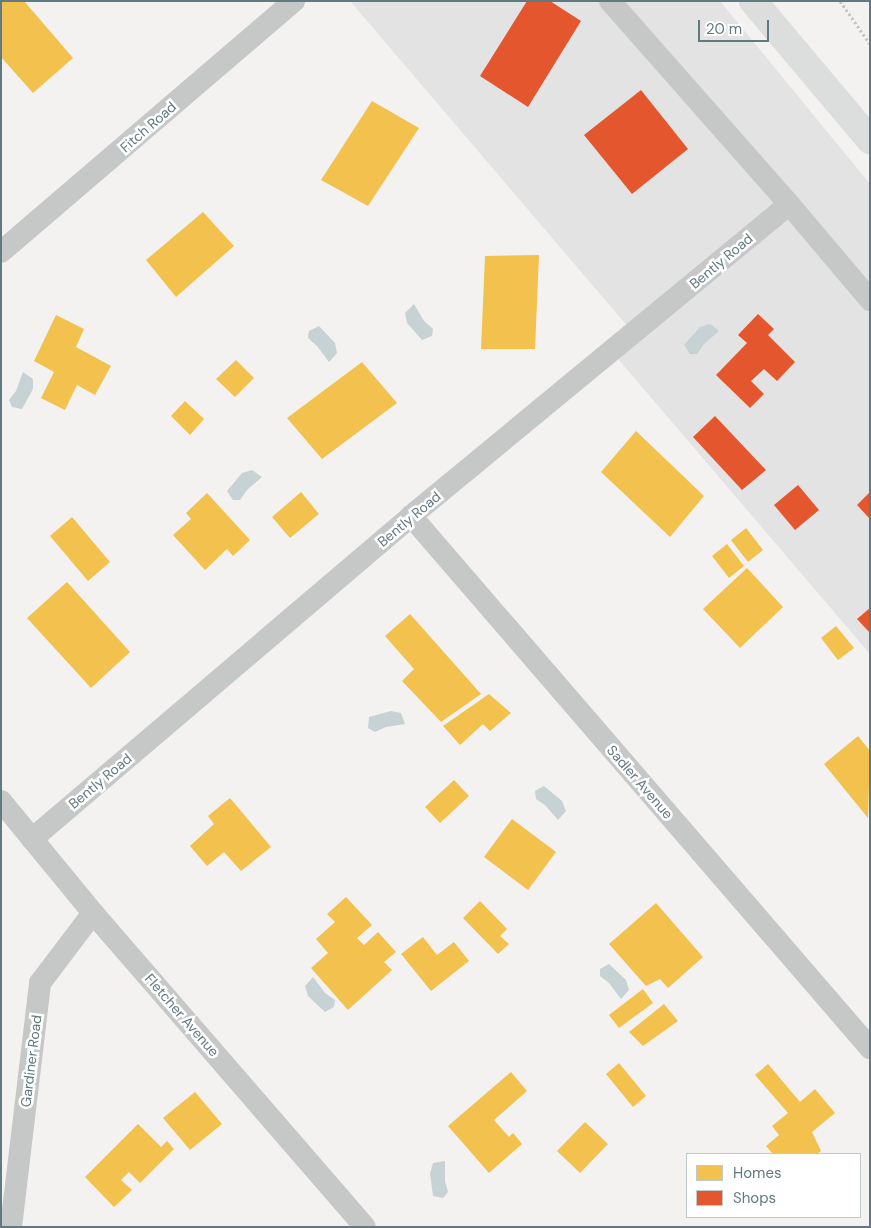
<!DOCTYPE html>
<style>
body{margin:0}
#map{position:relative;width:871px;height:1228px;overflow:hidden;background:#f3f2f0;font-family:"DM Sans",sans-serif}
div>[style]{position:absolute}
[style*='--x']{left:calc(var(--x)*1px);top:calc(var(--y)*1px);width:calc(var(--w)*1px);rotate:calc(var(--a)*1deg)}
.built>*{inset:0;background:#e3e3e3}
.water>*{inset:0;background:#c6d2d3}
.homes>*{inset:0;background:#f2c14e}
.shops>*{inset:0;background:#e4572e}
.path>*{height:3px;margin-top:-1.5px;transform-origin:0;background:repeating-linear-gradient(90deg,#c3c5c6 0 2.5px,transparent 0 5px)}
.minor>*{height:22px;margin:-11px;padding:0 11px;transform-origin:11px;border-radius:11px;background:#c6c8c8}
.highway>*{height:28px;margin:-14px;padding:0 14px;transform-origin:14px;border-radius:14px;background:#dcdddd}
span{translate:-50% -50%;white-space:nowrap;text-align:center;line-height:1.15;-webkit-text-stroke:5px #fff;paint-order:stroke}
.street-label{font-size:14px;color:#617a81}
.frame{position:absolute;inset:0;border:2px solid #617a81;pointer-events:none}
.legend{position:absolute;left:686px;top:1153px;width:175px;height:65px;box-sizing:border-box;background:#fff;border:1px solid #c0cacd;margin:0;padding:6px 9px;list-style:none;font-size:15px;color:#617a81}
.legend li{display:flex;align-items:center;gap:10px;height:25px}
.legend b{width:25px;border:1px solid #c0cacd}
.scale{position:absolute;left:698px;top:20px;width:71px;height:22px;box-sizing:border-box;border:2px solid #617a81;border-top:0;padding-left:6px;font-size:15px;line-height:18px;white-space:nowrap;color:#617a81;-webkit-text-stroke:4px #fff;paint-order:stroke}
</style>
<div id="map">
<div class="built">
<i style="clip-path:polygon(350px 1px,720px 1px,870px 184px,870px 654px,613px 353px,635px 335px)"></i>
</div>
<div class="water">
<i style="clip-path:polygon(414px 304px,424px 321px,433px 329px,432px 336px,422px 340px,407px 323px,405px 313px)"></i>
<i style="clip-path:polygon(710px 324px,719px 331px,704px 344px,697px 354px,690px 354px,684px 345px,700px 327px)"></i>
<i style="clip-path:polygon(319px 326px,335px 343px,337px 353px,329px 362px,317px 346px,308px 338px,309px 331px)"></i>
<i style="clip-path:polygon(23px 372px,33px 379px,33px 389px,22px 409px,12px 407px,9px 400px,16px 391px)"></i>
<i style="clip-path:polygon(252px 470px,262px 477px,247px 490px,240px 500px,233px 500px,227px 491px,242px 473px)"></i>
<i style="clip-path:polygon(391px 711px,401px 713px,405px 724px,386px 727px,375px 732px,368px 728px,369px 717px)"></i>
<i style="clip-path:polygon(544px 786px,562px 801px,566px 811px,558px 820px,545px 805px,536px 799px,535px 791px)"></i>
<i style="clip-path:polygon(609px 964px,626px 980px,629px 990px,621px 999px,609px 983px,600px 976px,600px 969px)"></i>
<i style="clip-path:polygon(313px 977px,325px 993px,335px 1000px,334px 1007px,325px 1012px,308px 996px,305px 986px)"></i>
<i style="clip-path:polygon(445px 1161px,445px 1181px,448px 1192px,443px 1198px,433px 1196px,430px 1173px,433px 1163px)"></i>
</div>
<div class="homes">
<i style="clip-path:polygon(1px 1px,24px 1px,73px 58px,33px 93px,1px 57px)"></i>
<i style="clip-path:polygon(372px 101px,419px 128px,368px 206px,321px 180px)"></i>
<i style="clip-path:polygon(203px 212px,234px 246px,176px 297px,146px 260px)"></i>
<i style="clip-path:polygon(539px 255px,535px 349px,481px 349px,485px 256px)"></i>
<i style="clip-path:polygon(56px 315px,84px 329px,76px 347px,111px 366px,95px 395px,77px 385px,65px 410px,41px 398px,54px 372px,34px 361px)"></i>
<i style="clip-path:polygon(236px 360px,254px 378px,235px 397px,216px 379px)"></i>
<i style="clip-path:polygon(362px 362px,397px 403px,322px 459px,287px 418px)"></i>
<i style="clip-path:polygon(185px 401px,204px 419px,190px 435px,171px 416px)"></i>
<i style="clip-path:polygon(636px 431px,704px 496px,670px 537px,601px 472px)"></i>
<i style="clip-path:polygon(301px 492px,319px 514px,290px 538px,272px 517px)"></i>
<i style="clip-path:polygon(207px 493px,250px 540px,233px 556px,227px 549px,205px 570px,173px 535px,191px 519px,186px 513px)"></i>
<i style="clip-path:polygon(72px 517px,110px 562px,88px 581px,50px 536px)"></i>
<i style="clip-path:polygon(746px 528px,763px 550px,748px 562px,731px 540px)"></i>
<i style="clip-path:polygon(727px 544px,744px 566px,729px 578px,712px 556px)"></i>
<i style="clip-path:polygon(747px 568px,783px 607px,740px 648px,703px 609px)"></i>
<i style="clip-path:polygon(67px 582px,130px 652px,91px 688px,27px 618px)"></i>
<i style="clip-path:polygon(410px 614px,481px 694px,441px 722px,402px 681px,414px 669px,385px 636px)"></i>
<i style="clip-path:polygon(836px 626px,854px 648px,838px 660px,821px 638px)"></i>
<i style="clip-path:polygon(489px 694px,511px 713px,490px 731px,483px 724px,460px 745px,443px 726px)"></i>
<i style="clip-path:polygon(858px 736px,870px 751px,868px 818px,824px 764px)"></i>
<i style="clip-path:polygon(454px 780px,469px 796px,440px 823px,425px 807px)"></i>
<i style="clip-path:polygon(230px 798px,271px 847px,241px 871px,224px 852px,207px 866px,190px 846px,214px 824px,208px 816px)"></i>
<i style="clip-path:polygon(512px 819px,556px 852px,528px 890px,484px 857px)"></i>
<i style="clip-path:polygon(346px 897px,372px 925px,357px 938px,364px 945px,378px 932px,396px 952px,384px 962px,392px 970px,348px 1010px,311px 968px,328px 953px,316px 939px,335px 922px,327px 914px)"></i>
<i style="clip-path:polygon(480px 901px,507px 929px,500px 936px,509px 944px,498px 954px,463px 918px)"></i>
<i style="clip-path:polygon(656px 903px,703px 957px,668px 988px,660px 979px,646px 986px,609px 944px)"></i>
<i style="clip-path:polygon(423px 937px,437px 955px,454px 942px,469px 961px,431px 991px,401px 954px)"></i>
<i style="clip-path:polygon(643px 989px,653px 1003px,619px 1028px,609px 1015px)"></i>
<i style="clip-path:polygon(664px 1004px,678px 1021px,643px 1046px,629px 1032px)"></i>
<i style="clip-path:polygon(619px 1063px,646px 1096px,633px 1107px,606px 1074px)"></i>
<i style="clip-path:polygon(768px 1064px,800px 1102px,815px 1089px,835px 1113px,812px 1132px,821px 1151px,817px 1154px,773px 1154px,766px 1146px,779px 1135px,772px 1126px,788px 1113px,755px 1075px)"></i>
<i style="clip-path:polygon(511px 1072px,527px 1091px,494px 1120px,509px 1137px,513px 1133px,522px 1144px,489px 1173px,448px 1126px)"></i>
<i style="clip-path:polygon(195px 1092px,222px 1124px,190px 1150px,163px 1118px)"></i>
<i style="clip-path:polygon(585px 1122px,608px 1144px,580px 1173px,557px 1151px)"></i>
<i style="clip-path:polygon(138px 1124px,161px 1147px,167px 1141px,174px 1149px,140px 1183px,129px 1172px,121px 1180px,132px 1190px,114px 1207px,85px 1177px)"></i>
</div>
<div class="shops">
<i style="clip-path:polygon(527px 1px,550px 1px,581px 21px,528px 107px,480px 76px)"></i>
<i style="clip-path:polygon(641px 90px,688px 149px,632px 194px,584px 135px)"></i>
<i style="clip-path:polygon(758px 314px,774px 329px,768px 335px,795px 362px,777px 381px,764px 369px,751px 381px,764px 394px,750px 408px,716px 375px,747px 343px,738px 335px)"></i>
<i style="clip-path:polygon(715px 416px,766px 470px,742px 490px,693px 437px)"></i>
<i style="clip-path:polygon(798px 485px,819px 510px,795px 530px,774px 505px)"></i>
<i style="clip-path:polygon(870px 492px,870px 519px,857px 505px)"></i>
<i style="clip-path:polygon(870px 608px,870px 633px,857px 619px)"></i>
</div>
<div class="path">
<i style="--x:840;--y:1;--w:52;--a:55.1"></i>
</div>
<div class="minor">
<i style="--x:610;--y:1;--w:271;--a:48.6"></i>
<i style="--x:789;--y:204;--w:126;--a:49.8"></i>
<i style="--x:1;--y:252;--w:386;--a:-40.6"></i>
<i style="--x:411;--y:516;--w:703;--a:49.21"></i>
<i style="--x:1;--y:801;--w:145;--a:50.6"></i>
<i style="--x:93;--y:913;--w:415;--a:49.1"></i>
<i style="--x:32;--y:839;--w:498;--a:-40.4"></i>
<i style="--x:411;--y:516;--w:490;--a:-39.5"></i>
<i style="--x:11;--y:1227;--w:246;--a:-83.2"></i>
<i style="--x:40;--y:983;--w:88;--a:-52.9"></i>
</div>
<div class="highway">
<i style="--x:753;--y:1;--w:182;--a:49.9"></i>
</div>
<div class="street-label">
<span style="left:148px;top:127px;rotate:-41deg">Fitch Road</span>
<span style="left:721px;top:261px;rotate:-40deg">Bently Road</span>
<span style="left:409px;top:519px;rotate:-40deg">Bently Road</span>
<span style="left:100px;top:781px;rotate:-40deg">Bently Road</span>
<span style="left:640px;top:782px;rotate:49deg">Sadler Avenue</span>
<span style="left:182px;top:1015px;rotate:49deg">Fletcher Avenue</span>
<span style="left:31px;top:1061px;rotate:-83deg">Gardiner Road</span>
</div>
<div class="frame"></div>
<ul class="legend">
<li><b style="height:14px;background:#f2c14e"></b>Homes</li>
<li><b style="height:14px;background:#e4572e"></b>Shops</li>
</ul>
<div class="scale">20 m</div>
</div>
